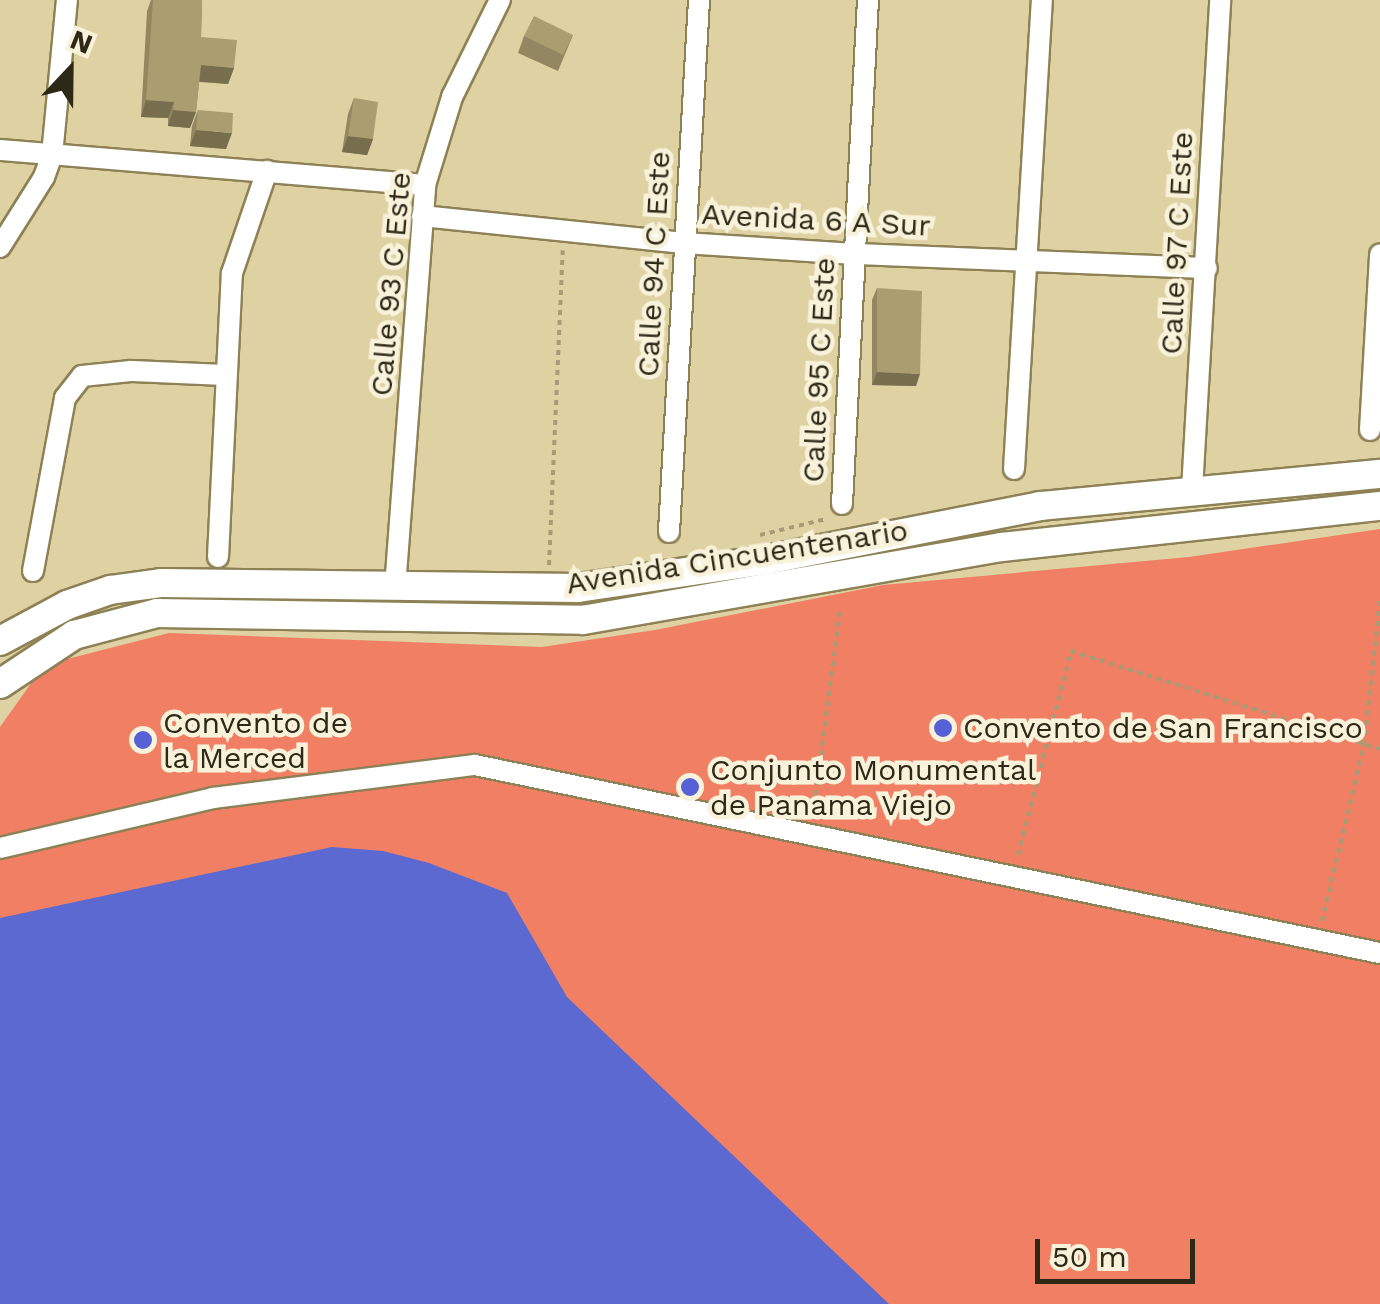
<!DOCTYPE html>
<style>
body{margin:0}
#map{position:relative;width:1380px;height:1304px;overflow:hidden;background:#ded1a2;font-family:"Work Sans",sans-serif}
div>[style]{position:absolute}
[style*='--x']{left:calc(var(--x)*1px);top:calc(var(--y)*1px);width:calc(var(--w)*1px);rotate:calc(var(--a)*1deg)}
.green>*{inset:0;background:#f17f63}
.water>*{inset:0;background:#5c69d0}
.path>*{height:4px;margin-top:-2px;transform-origin:0;background:repeating-linear-gradient(90deg,#a69c76 0 5px,transparent 0 10px)}
.roads{filter:drop-shadow(2px 0 #8d8155) drop-shadow(-2px 0 #8d8155) drop-shadow(0 2px #8d8155) drop-shadow(0 -2px #8d8155)}
.minor>*{height:20px;margin:-10px;padding:0 10px;transform-origin:10px;border-radius:10px;background:#fff}
.major>*{height:28px;margin:-14px;padding:0 14px;transform-origin:14px;border-radius:14px;background:#fff}
.wall>*{inset:0;background:#928760}
.shaded-wall>*{inset:0;background:#776e4e}
.building>*{inset:0;background:#aa9d70}
.dots>*{width:28px;height:28px;translate:-50% -50%;box-sizing:border-box;border:5px solid #f9f2db;border-radius:50%}
span{translate:-50% -50%;white-space:nowrap;text-align:center;line-height:1.15;-webkit-text-stroke:9px #f9f2db;paint-order:stroke}
.street-label{font-size:30px;color:#2e2917}
.poi-label{font-size:30px;color:#2e2917}
.left{translate:0 -50%;text-align:left}
.north{position:absolute;left:20px;top:20px;width:100px;height:100px;-webkit-text-stroke:8px #f9f2db;paint-order:stroke;rotate:22deg;font-size:28px;font-weight:700;line-height:40px;text-align:center;color:#2e2917}
.north::after{content:'';display:block;margin:auto;width:35px;height:45px;background:#2e2917;clip-path:polygon(50% 0,100% 100%,50% 72%,0 100%)}
.scale{position:absolute;left:1035px;top:1239px;width:160px;height:45px;box-sizing:border-box;border:5px solid #2e2917;border-top:0;padding-left:12px;font-size:30px;line-height:35px;white-space:nowrap;color:#2e2917;-webkit-text-stroke:8px #f9f2db;paint-order:stroke}
</style>
<div id="map">
<div class="green">
<i style="clip-path:polygon(1380px 529px,1380px 1304px,0 1304px,0 727px,32px 682px,67px 659px,169px 633px,542px 647px,655px 630px,883px 585px,1189px 557px)"></i>
</div>
<div class="water">
<i style="clip-path:polygon(332px 847px,383px 851px,429px 863px,507px 893px,567px 997px,889px 1304px,0 1304px,0 918px)"></i>
</div>
<div class="path">
<i style="--x:760;--y:535;--w:68;--a:-13.6"></i>
<i style="--x:549;--y:565;--w:315;--a:-87.5"></i>
<i style="--x:813;--y:815;--w:208;--a:-82.5"></i>
<i style="--x:1018;--y:855;--w:211;--a:-75.4"></i>
<i style="--x:1071;--y:651;--w:324;--a:17.6"></i>
<i style="--x:1322;--y:921;--w:181;--a:-76.6"></i>
<i style="--x:1364;--y:745;--w:145;--a:-83.7"></i>
</div>
<div class="roads">
<div class="minor">
<i style="--x:0;--y:150;--w:426;--a:4.7"></i>
<i style="--x:422;--y:216;--w:263;--a:5.9"></i>
<i style="--x:684;--y:243;--w:171;--a:3.7"></i>
<i style="--x:855;--y:254;--w:352;--a:2.3"></i>
<i style="--x:0;--y:247;--w:83;--a:-57.8"></i>
<i style="--x:44;--y:177;--w:23;--a:-70"></i>
<i style="--x:52;--y:155;--w:156;--a:-84.5"></i>
<i style="--x:1370;--y:430;--w:176;--a:-86.7"></i>
<i style="--x:1014;--y:469;--w:470;--a:-86.6"></i>
<i style="--x:1192;--y:490;--w:491;--a:-86.7"></i>
<i style="--x:842;--y:504;--w:505;--a:-87.05"></i>
<i style="--x:669;--y:532;--w:533;--a:-86.77"></i>
<i style="--x:218;--y:557;--w:284;--a:-87.2"></i>
<i style="--x:232;--y:273;--w:108;--a:-71.1"></i>
<i style="--x:33;--y:571;--w:176;--a:-79.5"></i>
<i style="--x:65;--y:398;--w:28;--a:-52"></i>
<i style="--x:82;--y:376;--w:49;--a:-5.8"></i>
<i style="--x:131;--y:371;--w:95;--a:2.4"></i>
<i style="--x:395;--y:588;--w:404;--a:-85.7"></i>
<i style="--x:425;--y:185;--w:92;--a:-72.9"></i>
<i style="--x:452;--y:97;--w:108;--a:-63.7"></i>
<i style="--x:0;--y:848;--w:219;--a:-13.2"></i>
<i style="--x:213;--y:798;--w:264;--a:-7.2"></i>
<i style="--x:475;--y:765;--w:924;--a:11.74"></i>
</div>
<div class="major">
<i style="--x:0;--y:641;--w:76;--a:-28.2"></i>
<i style="--x:67;--y:605;--w:46;--a:-19.2"></i>
<i style="--x:110;--y:590;--w:51;--a:-7.8"></i>
<i style="--x:161;--y:583;--w:417;--a:0.7"></i>
<i style="--x:578;--y:588;--w:189;--a:-8.5"></i>
<i style="--x:765;--y:560;--w:280;--a:-11.1"></i>
<i style="--x:1040;--y:506;--w:342;--a:-5.4"></i>
<i style="--x:0;--y:684;--w:89;--a:-33.5"></i>
<i style="--x:74;--y:635;--w:86;--a:-14.8"></i>
<i style="--x:157;--y:613;--w:426;--a:0.9"></i>
<i style="--x:583;--y:620;--w:425;--a:-9.9"></i>
<i style="--x:1002;--y:547;--w:380;--a:-6.2"></i>
</div>
</div>
<div class="wall">
<i style="clip-path:polygon(151px 0,202px 0,201px 37px,234px 68px,228px 84px,199px 82px,196px 112px,190px 128px,168px 126px,168px 118px,141px 117px,147px 11px)"></i>
<i style="clip-path:polygon(573px 35px,558px 71px,518px 53px,524px 36px)"></i>
<i style="clip-path:polygon(354px 98px,373px 139px,367px 155px,342px 152px,348px 114px)"></i>
<i style="clip-path:polygon(198px 110px,226px 149px,190px 146px,192px 126px)"></i>
<i style="clip-path:polygon(877px 288px,916px 386px,872px 385px,872px 300px)"></i>
</div>
<div class="shaded-wall">
<i style="clip-path:polygon(201px 65px,234px 68px,228px 84px,195px 81px)"></i>
<i style="clip-path:polygon(146px 100px,174px 102px,168px 118px,141px 117px)"></i>
<i style="clip-path:polygon(173px 110px,196px 112px,190px 128px,168px 126px)"></i>
<i style="clip-path:polygon(196px 130px,232px 133px,226px 149px,190px 146px)"></i>
<i style="clip-path:polygon(348px 136px,373px 139px,367px 155px,342px 152px)"></i>
<i style="clip-path:polygon(877px 372px,920px 374px,916px 386px,872px 385px)"></i>
</div>
<div class="building">
<i style="clip-path:polygon(153px 0,202px 0,201px 37px,237px 40px,234px 68px,201px 65px,196px 112px,173px 110px,174px 102px,146px 100px)"></i>
<i style="clip-path:polygon(534px 16px,573px 35px,563px 55px,524px 36px)"></i>
<i style="clip-path:polygon(354px 98px,378px 102px,373px 139px,348px 136px)"></i>
<i style="clip-path:polygon(198px 110px,233px 113px,232px 133px,196px 130px)"></i>
<i style="clip-path:polygon(877px 288px,922px 291px,920px 374px,877px 372px)"></i>
</div>
<div class="dots">
<i style="left:943px;top:728px;background:#5661d8"></i>
<i style="left:143px;top:740px;background:#5661d8"></i>
<i style="left:690px;top:787px;background:#5661d8"></i>
</div>
<div class="street-label">
<span style="left:816px;top:220px;rotate:3deg">Avenida 6 A Sur</span>
<span style="left:1177px;top:243px;rotate:-87deg">Calle 97 C Este</span>
<span style="left:654px;top:264px;rotate:-87deg">Calle 94 C Este</span>
<span style="left:391px;top:284px;rotate:-85deg">Calle 93 C Este</span>
<span style="left:819px;top:370px;rotate:-87deg">Calle 95 C Este</span>
<span style="left:737px;top:557px;rotate:-9deg">Avenida Cincuentenario</span>
</div>
<div class="poi-label">
<span class="left" style="left:163px;top:740px">Convento de<br>la Merced</span>
<span class="left" style="left:963px;top:728px">Convento de San Francisco</span>
<span class="left" style="left:710px;top:787px">Conjunto Monumental<br>de Panama Viejo</span>
</div>
<div class="north">N</div>
<div class="scale">50 m</div>
</div>
